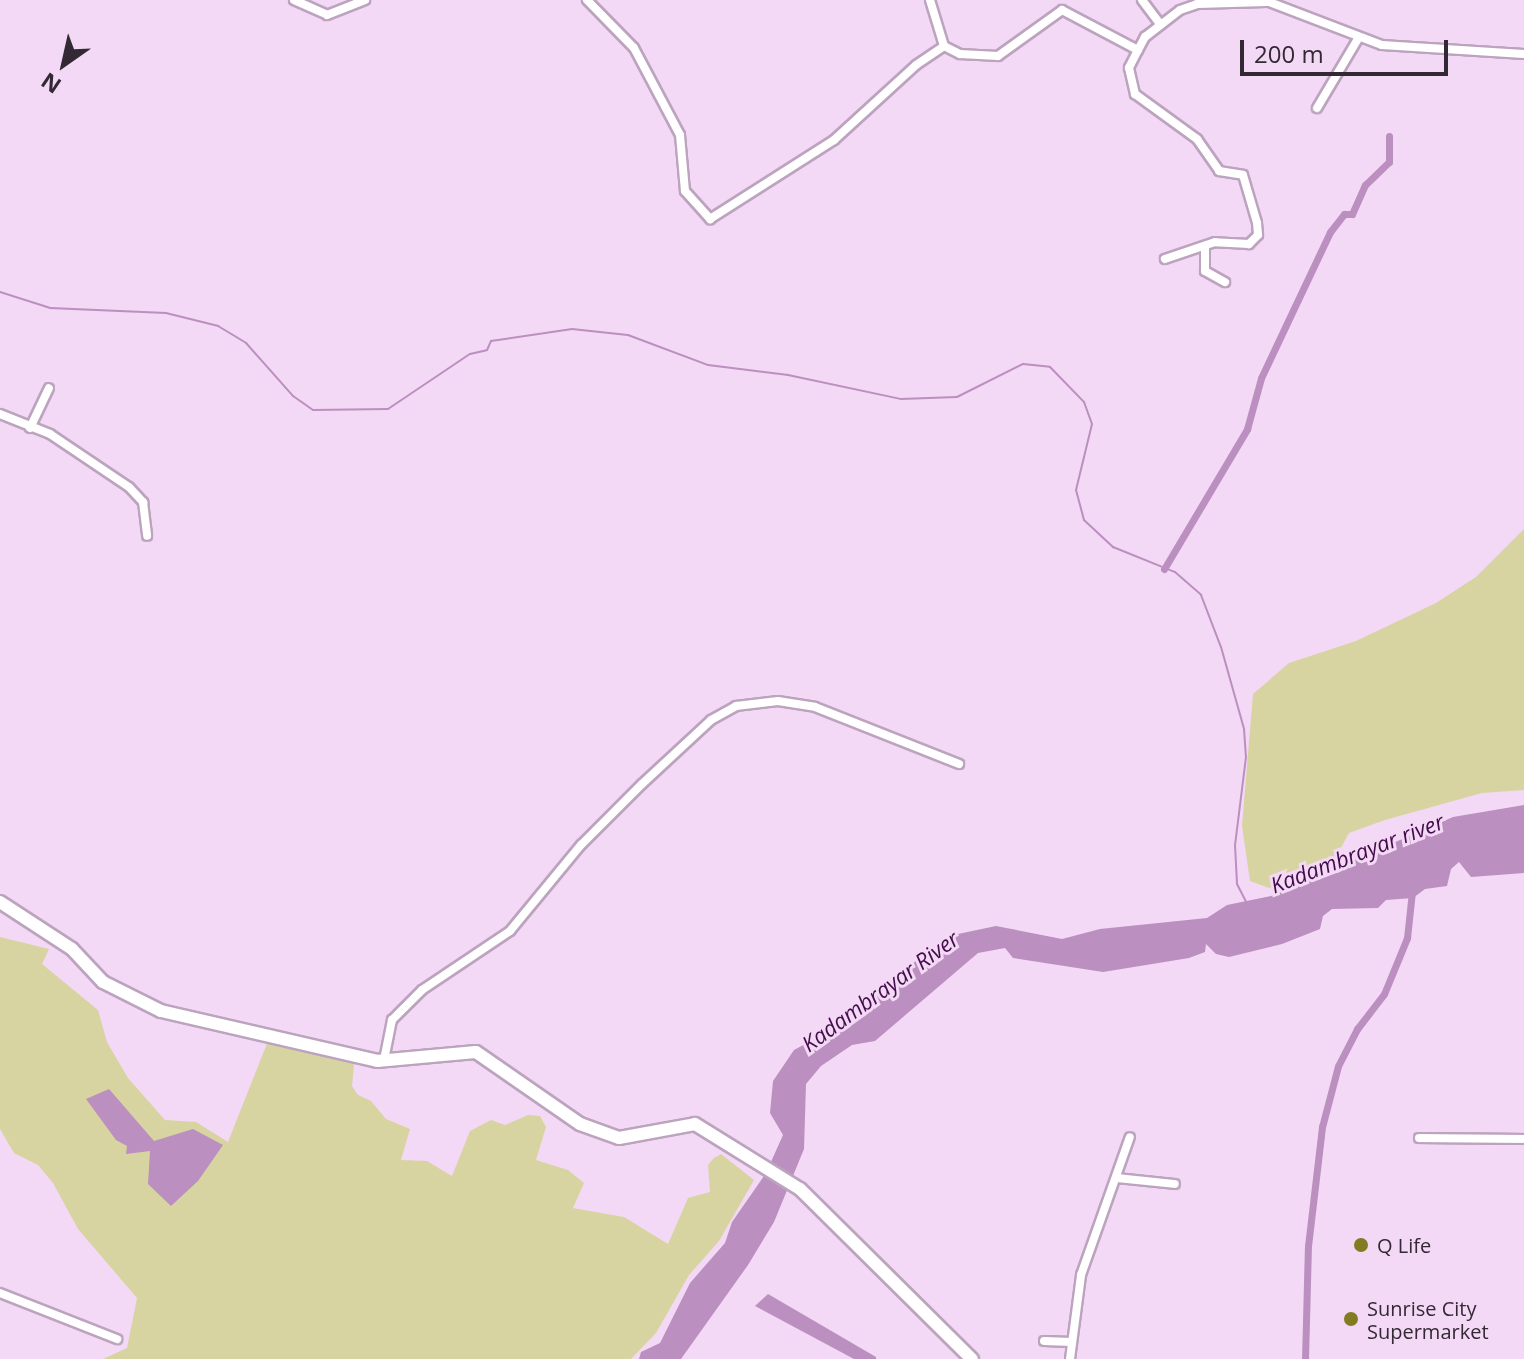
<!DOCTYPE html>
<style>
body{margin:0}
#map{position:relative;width:1524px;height:1359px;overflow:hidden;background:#f3d9f5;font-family:"Open Sans",sans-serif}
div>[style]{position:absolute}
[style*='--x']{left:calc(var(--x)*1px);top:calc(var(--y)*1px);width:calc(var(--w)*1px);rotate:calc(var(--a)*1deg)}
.green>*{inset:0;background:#d7d4a1}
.water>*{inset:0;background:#bb8fbf}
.stream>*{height:2px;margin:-1px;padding:0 1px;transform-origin:1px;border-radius:1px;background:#bb8fbf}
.canal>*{height:7px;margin:-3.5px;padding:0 3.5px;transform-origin:3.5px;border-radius:3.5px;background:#bb8fbf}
.roads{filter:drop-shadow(2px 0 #bca3be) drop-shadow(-2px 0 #bca3be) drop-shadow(0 2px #bca3be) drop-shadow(0 -2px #bca3be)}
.minor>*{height:8px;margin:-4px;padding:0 4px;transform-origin:4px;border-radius:4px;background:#fff}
.secondary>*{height:12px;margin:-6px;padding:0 6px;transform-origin:6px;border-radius:6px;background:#fff}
.dots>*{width:22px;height:22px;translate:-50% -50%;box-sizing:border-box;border:4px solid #f3d9f5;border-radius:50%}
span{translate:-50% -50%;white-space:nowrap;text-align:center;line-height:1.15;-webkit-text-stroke:6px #f3d9f5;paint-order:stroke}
.poi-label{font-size:20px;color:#332934}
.left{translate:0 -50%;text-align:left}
.water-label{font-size:22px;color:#430c4a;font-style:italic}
.north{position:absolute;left:24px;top:24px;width:80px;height:80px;-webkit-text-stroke:6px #f3d9f5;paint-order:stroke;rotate:214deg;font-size:22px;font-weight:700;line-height:32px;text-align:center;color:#332934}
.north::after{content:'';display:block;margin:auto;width:28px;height:36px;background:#332934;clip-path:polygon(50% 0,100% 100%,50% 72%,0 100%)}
.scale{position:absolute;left:1240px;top:40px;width:208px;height:36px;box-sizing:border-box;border:4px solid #332934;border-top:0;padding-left:10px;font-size:24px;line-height:28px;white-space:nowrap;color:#332934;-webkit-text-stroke:6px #f3d9f5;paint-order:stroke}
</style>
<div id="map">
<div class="green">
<i style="clip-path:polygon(1524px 529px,1524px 790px,1482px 793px,1385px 820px,1349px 833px,1335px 859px,1289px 882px,1269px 888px,1250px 881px,1242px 826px,1253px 694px,1289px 663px,1356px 641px,1436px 603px,1476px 577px)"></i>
<i style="clip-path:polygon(0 937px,49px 949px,42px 964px,98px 1010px,107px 1042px,128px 1078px,165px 1120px,196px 1122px,228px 1142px,268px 1041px,349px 1056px,354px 1065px,352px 1086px,358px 1095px,371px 1101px,386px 1119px,410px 1129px,401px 1160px,427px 1161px,452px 1176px,470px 1131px,491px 1120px,505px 1125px,528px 1115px,540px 1116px,546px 1127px,536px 1160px,568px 1170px,584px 1183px,573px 1208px,624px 1217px,668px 1244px,688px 1198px,710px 1192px,708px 1165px,714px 1158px,721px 1154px,754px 1180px,719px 1241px,689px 1275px,656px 1333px,631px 1359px,103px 1359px,127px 1348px,137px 1298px,78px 1229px,53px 1183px,38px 1165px,14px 1153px,0 1129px)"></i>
</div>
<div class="water">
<i style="clip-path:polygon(1524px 805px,1524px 873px,1471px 877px,1459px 862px,1451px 869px,1447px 886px,1425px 889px,1413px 898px,1386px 900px,1378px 908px,1332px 909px,1323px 916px,1320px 929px,1282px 944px,1229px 957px,1216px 954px,1206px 944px,1205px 952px,1189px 958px,1103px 972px,1013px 958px,1005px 948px,978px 953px,875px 1041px,852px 1045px,821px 1066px,806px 1084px,804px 1149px,774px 1222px,748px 1265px,681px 1359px,639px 1359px,641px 1352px,660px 1343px,690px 1283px,725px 1243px,732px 1222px,766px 1173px,783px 1135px,770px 1113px,773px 1081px,794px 1050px,863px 1013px,887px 984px,932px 948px,958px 934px,996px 926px,1062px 939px,1100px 929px,1207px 918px,1227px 905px,1271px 896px,1453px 817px)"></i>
<i style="clip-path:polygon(109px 1089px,154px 1141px,193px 1129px,223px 1145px,198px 1181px,171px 1206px,148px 1184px,150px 1151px,126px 1154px,127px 1146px,116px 1140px,86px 1099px)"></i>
<i style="clip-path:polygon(768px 1294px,876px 1357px,876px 1359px,854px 1359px,755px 1306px)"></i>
</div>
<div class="stream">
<i style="--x:0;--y:292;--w:52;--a:17.7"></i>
<i style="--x:50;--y:308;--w:116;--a:2.5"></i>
<i style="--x:166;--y:313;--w:54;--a:14"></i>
<i style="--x:218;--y:326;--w:33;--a:31"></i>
<i style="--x:246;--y:343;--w:71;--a:48.4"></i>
<i style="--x:293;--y:396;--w:24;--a:35"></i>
<i style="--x:313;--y:410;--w:75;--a:-0.8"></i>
<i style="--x:388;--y:409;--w:99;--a:-33.9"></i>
<i style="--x:470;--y:354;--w:17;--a:-13"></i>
<i style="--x:487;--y:350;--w:10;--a:-66"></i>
<i style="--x:491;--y:341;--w:82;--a:-8.4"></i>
<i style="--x:572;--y:329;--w:56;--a:6.1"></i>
<i style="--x:628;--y:335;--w:85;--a:20.6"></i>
<i style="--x:708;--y:365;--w:81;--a:7.1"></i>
<i style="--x:788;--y:375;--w:116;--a:12"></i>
<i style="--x:901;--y:399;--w:56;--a:-2"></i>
<i style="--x:957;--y:397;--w:74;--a:-26.6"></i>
<i style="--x:1023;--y:364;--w:27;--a:6"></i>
<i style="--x:1050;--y:367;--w:49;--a:45.8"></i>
<i style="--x:1084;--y:402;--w:23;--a:70"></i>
<i style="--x:1092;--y:424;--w:68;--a:103.6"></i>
<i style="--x:1076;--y:490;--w:31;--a:75"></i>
<i style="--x:1084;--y:520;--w:40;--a:43"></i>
<i style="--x:1113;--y:547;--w:67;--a:22"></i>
<i style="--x:1175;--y:572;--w:35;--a:41"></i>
<i style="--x:1201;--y:595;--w:56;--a:69"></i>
<i style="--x:1221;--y:647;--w:85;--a:74.3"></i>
<i style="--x:1244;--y:729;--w:28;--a:86"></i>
<i style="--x:1246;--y:757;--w:89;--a:97.1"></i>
<i style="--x:1235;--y:845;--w:39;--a:87"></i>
<i style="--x:1237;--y:884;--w:20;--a:63"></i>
</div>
<div class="canal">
<i style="--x:1164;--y:569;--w:163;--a:-59.3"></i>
<i style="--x:1247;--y:429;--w:53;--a:-74.6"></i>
<i style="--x:1261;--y:378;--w:161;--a:-64.7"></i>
<i style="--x:1330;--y:232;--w:23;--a:-52"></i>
<i style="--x:1344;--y:214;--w:8;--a:0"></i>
<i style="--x:1352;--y:214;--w:32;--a:-66"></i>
<i style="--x:1365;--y:185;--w:33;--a:-44"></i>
<i style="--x:1389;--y:162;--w:26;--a:-90"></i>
<i style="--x:1305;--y:1359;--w:113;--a:-88.5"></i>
<i style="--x:1308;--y:1246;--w:120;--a:-83.3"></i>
<i style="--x:1322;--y:1127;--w:63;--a:-75.3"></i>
<i style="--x:1338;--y:1066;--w:42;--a:-62.8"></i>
<i style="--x:1357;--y:1029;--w:44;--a:-52.4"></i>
<i style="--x:1384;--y:994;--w:61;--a:-67.7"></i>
<i style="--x:1407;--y:938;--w:47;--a:-83.9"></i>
</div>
<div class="roads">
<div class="minor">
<i style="--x:294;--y:0;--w:36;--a:24"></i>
<i style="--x:327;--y:15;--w:41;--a:-21.5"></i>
<i style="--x:587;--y:0;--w:67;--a:45.6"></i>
<i style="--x:634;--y:48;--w:98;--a:62.1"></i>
<i style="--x:680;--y:135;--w:56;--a:84.9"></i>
<i style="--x:685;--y:191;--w:38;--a:48"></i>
<i style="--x:710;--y:219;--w:147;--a:-32.5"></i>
<i style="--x:834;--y:140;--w:111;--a:-42.4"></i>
<i style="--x:916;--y:65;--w:34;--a:-34"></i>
<i style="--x:930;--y:0;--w:48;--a:73.1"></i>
<i style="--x:944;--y:46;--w:18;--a:27"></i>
<i style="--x:960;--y:54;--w:38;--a:3"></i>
<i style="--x:998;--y:56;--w:79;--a:-35.7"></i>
<i style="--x:1062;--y:10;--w:86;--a:27.8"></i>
<i style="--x:1138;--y:50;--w:15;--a:-62"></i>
<i style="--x:1145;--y:37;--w:44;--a:-37.6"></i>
<i style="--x:1180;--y:10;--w:18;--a:-19"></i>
<i style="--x:1197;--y:4;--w:69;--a:-1.7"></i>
<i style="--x:1142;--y:0;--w:31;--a:53"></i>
<i style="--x:1264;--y:0;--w:126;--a:20.9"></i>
<i style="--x:1382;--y:45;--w:142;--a:3.6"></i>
<i style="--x:1138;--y:50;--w:20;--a:117"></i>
<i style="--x:1129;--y:68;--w:27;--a:77"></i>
<i style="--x:1135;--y:94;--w:77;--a:36"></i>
<i style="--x:1197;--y:139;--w:39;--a:55"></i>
<i style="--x:1219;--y:171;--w:24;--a:9"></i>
<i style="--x:1243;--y:175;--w:50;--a:73.7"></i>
<i style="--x:1257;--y:223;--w:12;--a:85"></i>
<i style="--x:1258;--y:235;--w:13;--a:135"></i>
<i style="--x:1249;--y:244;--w:34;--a:-177"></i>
<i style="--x:1215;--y:242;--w:53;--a:161.2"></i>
<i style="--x:1317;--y:108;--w:82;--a:-59.4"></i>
<i style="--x:1205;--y:246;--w:25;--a:90"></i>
<i style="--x:1205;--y:271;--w:23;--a:29"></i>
<i style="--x:0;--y:414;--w:54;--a:21.8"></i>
<i style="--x:50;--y:434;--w:95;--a:33.9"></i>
<i style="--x:129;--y:487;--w:21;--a:47"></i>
<i style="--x:143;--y:502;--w:34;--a:83"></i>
<i style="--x:30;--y:428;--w:44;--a:-64.6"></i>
<i style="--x:384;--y:1060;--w:41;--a:-78.7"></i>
<i style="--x:392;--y:1020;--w:42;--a:-45"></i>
<i style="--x:422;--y:990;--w:106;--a:-33.8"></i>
<i style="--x:510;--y:931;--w:112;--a:-50.5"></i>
<i style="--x:581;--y:845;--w:86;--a:-45"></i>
<i style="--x:642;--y:784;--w:94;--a:-42.8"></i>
<i style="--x:711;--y:720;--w:29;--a:-29"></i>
<i style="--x:736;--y:706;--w:42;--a:-6.8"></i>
<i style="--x:778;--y:701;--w:37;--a:9"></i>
<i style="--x:815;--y:707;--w:155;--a:21.6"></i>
<i style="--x:1419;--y:1138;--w:105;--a:0.5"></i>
<i style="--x:1116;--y:1178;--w:59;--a:5.8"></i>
<i style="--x:0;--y:1293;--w:126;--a:21.5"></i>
<i style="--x:1044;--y:1341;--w:28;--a:2"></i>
<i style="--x:1070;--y:1359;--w:85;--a:-82.5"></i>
<i style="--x:1081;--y:1275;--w:146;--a:-70.5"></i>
</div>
<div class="secondary">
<i style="--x:0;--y:902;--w:86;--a:33.1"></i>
<i style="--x:72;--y:949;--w:45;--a:46.8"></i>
<i style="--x:103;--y:982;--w:65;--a:26.6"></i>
<i style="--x:161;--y:1011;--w:222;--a:13"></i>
<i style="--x:377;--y:1061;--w:99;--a:-5.2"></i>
<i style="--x:476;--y:1052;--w:126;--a:34.7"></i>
<i style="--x:580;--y:1124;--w:41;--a:19.7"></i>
<i style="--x:619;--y:1138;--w:77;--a:-10.4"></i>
<i style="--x:695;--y:1124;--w:123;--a:31.8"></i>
<i style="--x:800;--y:1189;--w:242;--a:44.7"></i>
</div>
</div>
<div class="dots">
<i style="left:1361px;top:1245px;background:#827b21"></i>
<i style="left:1351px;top:1319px;background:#827b21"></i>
</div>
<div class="poi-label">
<span class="left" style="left:1377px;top:1245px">Q Life</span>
<span class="left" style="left:1367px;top:1320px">Sunrise City<br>Supermarket</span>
</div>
<div class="water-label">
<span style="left:1357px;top:853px;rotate:-21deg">Kadambrayar river</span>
<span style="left:880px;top:991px;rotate:-36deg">Kadambrayar River</span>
</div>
<div class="north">N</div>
<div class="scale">200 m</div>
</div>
